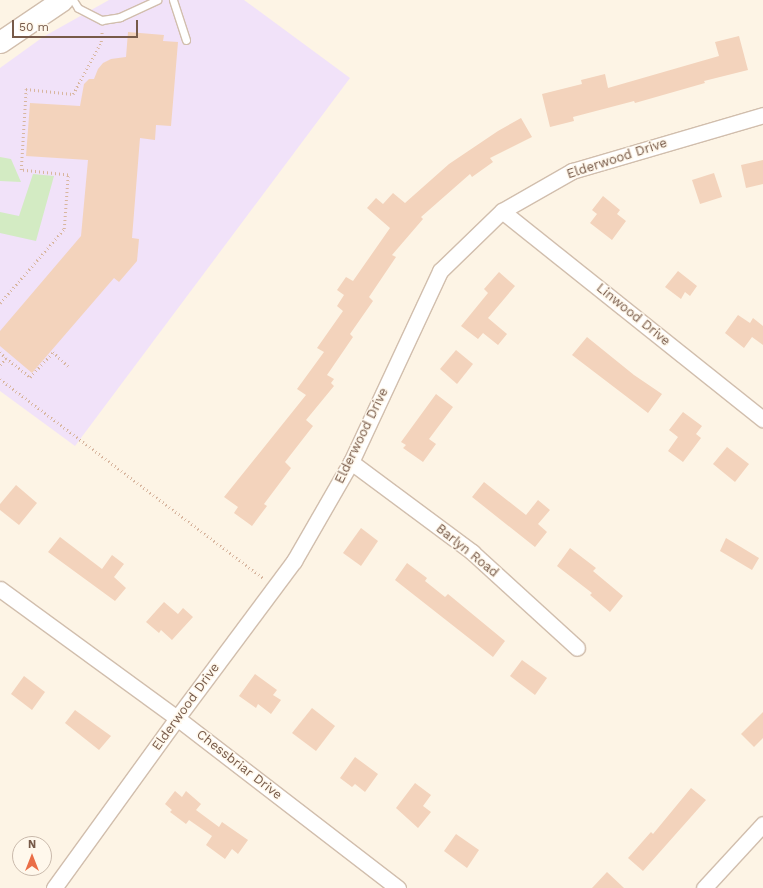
<!DOCTYPE html>
<style>
body{margin:0}
#map{position:relative;width:763px;height:888px;overflow:hidden;background:#fdf4e5;font-family:"Work Sans",sans-serif}
div>[style]{position:absolute}
[style*='--x']{left:calc(var(--x)*1px);top:calc(var(--y)*1px);width:calc(var(--w)*1px);rotate:calc(var(--a)*1deg)}
.education>*{inset:0;background:#f1e2f9}
.green>*{inset:0;background:#d3ebc3}
.building>*{inset:0;background:#f3d3bc}
.path>*{height:2.5px;margin-top:-1.25px;transform-origin:0;background:repeating-linear-gradient(90deg,#d8b69f 0 1px,transparent 0 4px)}
.roads{filter:drop-shadow(1px 0 #d1bead) drop-shadow(-1px 0 #d1bead) drop-shadow(0 1px #d1bead) drop-shadow(0 -1px #d1bead)}
.service>*{height:7px;margin:-3.5px;padding:0 3.5px;transform-origin:3.5px;border-radius:3.5px;background:#fff}
.minor>*{height:15px;margin:-7.5px;padding:0 7.5px;transform-origin:7.5px;border-radius:7.5px;background:#fff}
.secondary>*{height:21px;margin:-10.5px;padding:0 10.5px;transform-origin:10.5px;border-radius:10.5px;background:#fff}
span{translate:-50% -50%;white-space:nowrap;text-align:center;line-height:1.15;-webkit-text-stroke:3px #fff8ec;paint-order:stroke}
.street-label{font-size:13px;color:#775a49}
.north{position:absolute;left:12px;top:836px;width:40px;height:40px;box-sizing:border-box;background:#fff8ec;border:1px solid #c9b9ab;border-radius:50%;rotate:0deg;font-size:11px;font-weight:700;line-height:16px;text-align:center;color:#775a49}
.north::after{content:'';display:block;margin:auto;width:14px;height:18px;background:#ea6e47;clip-path:polygon(50% 0,100% 100%,50% 72%,0 100%)}
.scale{position:absolute;left:12px;top:20px;width:126px;height:18px;box-sizing:border-box;border:2px solid #775a49;border-top:0;padding-left:5px;font-size:12px;line-height:14px;white-space:nowrap;color:#775a49;-webkit-text-stroke:3px #fff8ec;paint-order:stroke}
</style>
<div id="map">
<div class="education">
<i style="clip-path:polygon(109px 0,244px 0,350px 78px,75px 446px,0 391px,0 68px,43px 37px)"></i>
</div>
<div class="green">
<i style="clip-path:polygon(0 157px,11px 159px,21px 182px,0 181px)"></i>
<i style="clip-path:polygon(33px 174px,54px 176px,36px 241px,0 233px,0 212px,19px 216px)"></i>
</div>
<div class="building">
<i style="clip-path:polygon(128px 32px,164px 35px,163px 41px,178px 42px,171px 126px,156px 125px,155px 140px,140px 138px,132px 238px,139px 239px,137px 261px,119px 282px,114px 278px,32px 373px,0 346px,0 331px,81px 236px,88px 160px,26px 156px,30px 103px,80px 106px,84px 84px,89px 79px,94px 79px,98px 69px,103px 63px,111px 59px,126px 57px)"></i>
<i style="clip-path:polygon(739px 36px,748px 70px,704px 81px,705px 83px,635px 103px,634px 101px,573px 117px,574px 121px,550px 127px,542px 94px,582px 84px,581px 80px,605px 74px,608px 88px,719px 56px,715px 42px)"></i>
<i style="clip-path:polygon(521px 118px,532px 137px,490px 158px,493px 162px,472px 177px,470px 174px,421px 217px,423px 219px,392px 255px,396px 257px,369px 297px,373px 301px,350px 334px,353px 337px,327px 375px,334px 379px,331px 383px,334px 386px,306px 420px,313px 426px,285px 462px,291px 468px,264px 504px,267px 506px,252px 526px,234px 513px,238px 507px,224px 497px,306px 395px,297px 389px,324px 352px,317px 348px,343px 311px,337px 306px,344px 295px,337px 290px,346px 277px,353px 281px,390px 228px,367px 208px,376px 198px,383px 204px,393px 193px,405px 203px,449px 164px,498px 131px)"></i>
<i style="clip-path:polygon(763px 160px,763px 184px,746px 188px,741px 165px)"></i>
<i style="clip-path:polygon(714px 173px,722px 197px,700px 204px,692px 180px)"></i>
<i style="clip-path:polygon(603px 196px,620px 210px,617px 214px,626px 221px,612px 240px,590px 223px,597px 214px,592px 210px)"></i>
<i style="clip-path:polygon(678px 271px,697px 286px,690px 296px,685px 292px,681px 299px,665px 287px)"></i>
<i style="clip-path:polygon(499px 272px,515px 286px,488px 318px,507px 334px,498px 345px,483px 333px,478px 339px,461px 326px,488px 293px,484px 289px)"></i>
<i style="clip-path:polygon(738px 315px,750px 323px,753px 318px,763px 326px,763px 345px,752px 337px,744px 348px,725px 333px)"></i>
<i style="clip-path:polygon(587px 337px,634px 375px,662px 394px,648px 413px,572px 355px)"></i>
<i style="clip-path:polygon(456px 350px,473px 364px,457px 384px,440px 369px)"></i>
<i style="clip-path:polygon(436px 394px,453px 407px,429px 439px,436px 444px,423px 462px,403px 448px,406px 445px,401px 442px)"></i>
<i style="clip-path:polygon(683px 412px,702px 426px,696px 434px,701px 438px,683px 462px,668px 451px,678px 437px,669px 430px)"></i>
<i style="clip-path:polygon(727px 447px,749px 464px,735px 482px,713px 464px)"></i>
<i style="clip-path:polygon(484px 482px,526px 515px,538px 500px,550px 510px,538px 524px,547px 532px,535px 547px,472px 497px)"></i>
<i style="clip-path:polygon(16px 485px,37px 503px,19px 525px,0 510px,0 504px)"></i>
<i style="clip-path:polygon(361px 528px,378px 541px,361px 566px,343px 553px)"></i>
<i style="clip-path:polygon(60px 537px,102px 569px,112px 555px,124px 564px,114px 577px,126px 588px,115px 601px,48px 552px)"></i>
<i style="clip-path:polygon(726px 538px,759px 558px,752px 570px,720px 551px)"></i>
<i style="clip-path:polygon(570px 548px,596px 568px,593px 571px,623px 596px,610px 612px,590px 595px,592px 593px,557px 566px)"></i>
<i style="clip-path:polygon(407px 563px,427px 578px,425px 581px,445px 597px,448px 594px,505px 641px,493px 657px,395px 580px)"></i>
<i style="clip-path:polygon(164px 602px,178px 614px,183px 608px,193px 617px,172px 640px,161px 630px,159px 633px,146px 622px)"></i>
<i style="clip-path:polygon(522px 660px,547px 678px,535px 695px,510px 676px)"></i>
<i style="clip-path:polygon(255px 674px,277px 690px,273px 695px,281px 700px,271px 714px,258px 704px,256px 708px,239px 696px)"></i>
<i style="clip-path:polygon(24px 676px,45px 692px,32px 710px,11px 694px)"></i>
<i style="clip-path:polygon(312px 708px,335px 726px,316px 751px,292px 733px)"></i>
<i style="clip-path:polygon(75px 710px,111px 736px,99px 750px,65px 723px)"></i>
<i style="clip-path:polygon(763px 712px,763px 738px,754px 747px,741px 734px)"></i>
<i style="clip-path:polygon(355px 757px,378px 774px,365px 792px,355px 784px,352px 787px,340px 778px)"></i>
<i style="clip-path:polygon(415px 783px,431px 795px,423px 806px,431px 812px,418px 828px,396px 808px)"></i>
<i style="clip-path:polygon(691px 788px,706px 800px,643px 871px,628px 858px,651px 832px,653px 834px)"></i>
<i style="clip-path:polygon(175px 791px,182px 797px,186px 791px,201px 804px,196px 810px,219px 827px,222px 822px,248px 840px,238px 854px,232px 849px,225px 859px,206px 845px,212px 836px,189px 820px,186px 824px,170px 812px,172px 810px,165px 804px)"></i>
<i style="clip-path:polygon(456px 834px,479px 850px,467px 868px,444px 851px)"></i>
<i style="clip-path:polygon(607px 872px,624px 888px,592px 888px)"></i>
</div>
<div class="path">
<i style="--x:0;--y:303;--w:98;--a:-49.1"></i>
<i style="--x:64;--y:229;--w:54;--a:-85.8"></i>
<i style="--x:68;--y:175;--w:47;--a:-173.9"></i>
<i style="--x:21;--y:170;--w:81;--a:-86.5"></i>
<i style="--x:26;--y:89;--w:47;--a:6.1"></i>
<i style="--x:73;--y:94;--w:59;--a:-61.7"></i>
<i style="--x:101;--y:42;--w:11;--a:-85"></i>
<i style="--x:0;--y:352;--w:8;--a:45"></i>
<i style="--x:6;--y:358;--w:10;--a:127"></i>
<i style="--x:6;--y:358;--w:31;--a:38"></i>
<i style="--x:30;--y:377;--w:34;--a:-47"></i>
<i style="--x:53;--y:352;--w:22;--a:43"></i>
<i style="--x:0;--y:379;--w:330;--a:37.1"></i>
</div>
<div class="roads">
<div class="service">
<i style="--x:73;--y:0;--w:9;--a:58"></i>
<i style="--x:78;--y:8;--w:27;--a:27"></i>
<i style="--x:102;--y:20;--w:18;--a:-9"></i>
<i style="--x:120;--y:17;--w:41;--a:-24.7"></i>
<i style="--x:173;--y:0;--w:42;--a:72"></i>
</div>
<div class="minor">
<i style="--x:502;--y:211;--w:334;--a:38.6"></i>
<i style="--x:351;--y:462;--w:151;--a:36.6"></i>
<i style="--x:472;--y:552;--w:142;--a:42.4"></i>
<i style="--x:0;--y:589;--w:219;--a:36.1"></i>
<i style="--x:177;--y:718;--w:279;--a:37.6"></i>
<i style="--x:54;--y:888;--w:210;--a:-54.1"></i>
<i style="--x:177;--y:718;--w:196;--a:-53.3"></i>
<i style="--x:294;--y:561;--w:114;--a:-60.1"></i>
<i style="--x:351;--y:462;--w:211;--a:-65"></i>
<i style="--x:440;--y:271;--w:86;--a:-44.1"></i>
<i style="--x:502;--y:211;--w:81;--a:-29.7"></i>
<i style="--x:572;--y:171;--w:199;--a:-16.3"></i>
<i style="--x:704;--y:888;--w:87;--a:-47.3"></i>
</div>
<div class="secondary">
<i style="--x:0;--y:42;--w:75;--a:-34.1"></i>
</div>
</div>
<div class="street-label">
<span style="left:617px;top:159px;rotate:-18deg">Elderwood Drive</span>
<span style="left:633px;top:315px;rotate:39deg">Linwood Drive</span>
<span style="left:362px;top:436px;rotate:-64deg">Elderwood Drive</span>
<span style="left:467px;top:551px;rotate:39deg">Barlyn Road</span>
<span style="left:186px;top:707px;rotate:-54deg">Elderwood Drive</span>
<span style="left:239px;top:765px;rotate:38deg">Chessbriar Drive</span>
</div>
<div class="north">N</div>
<div class="scale">50 m</div>
</div>
